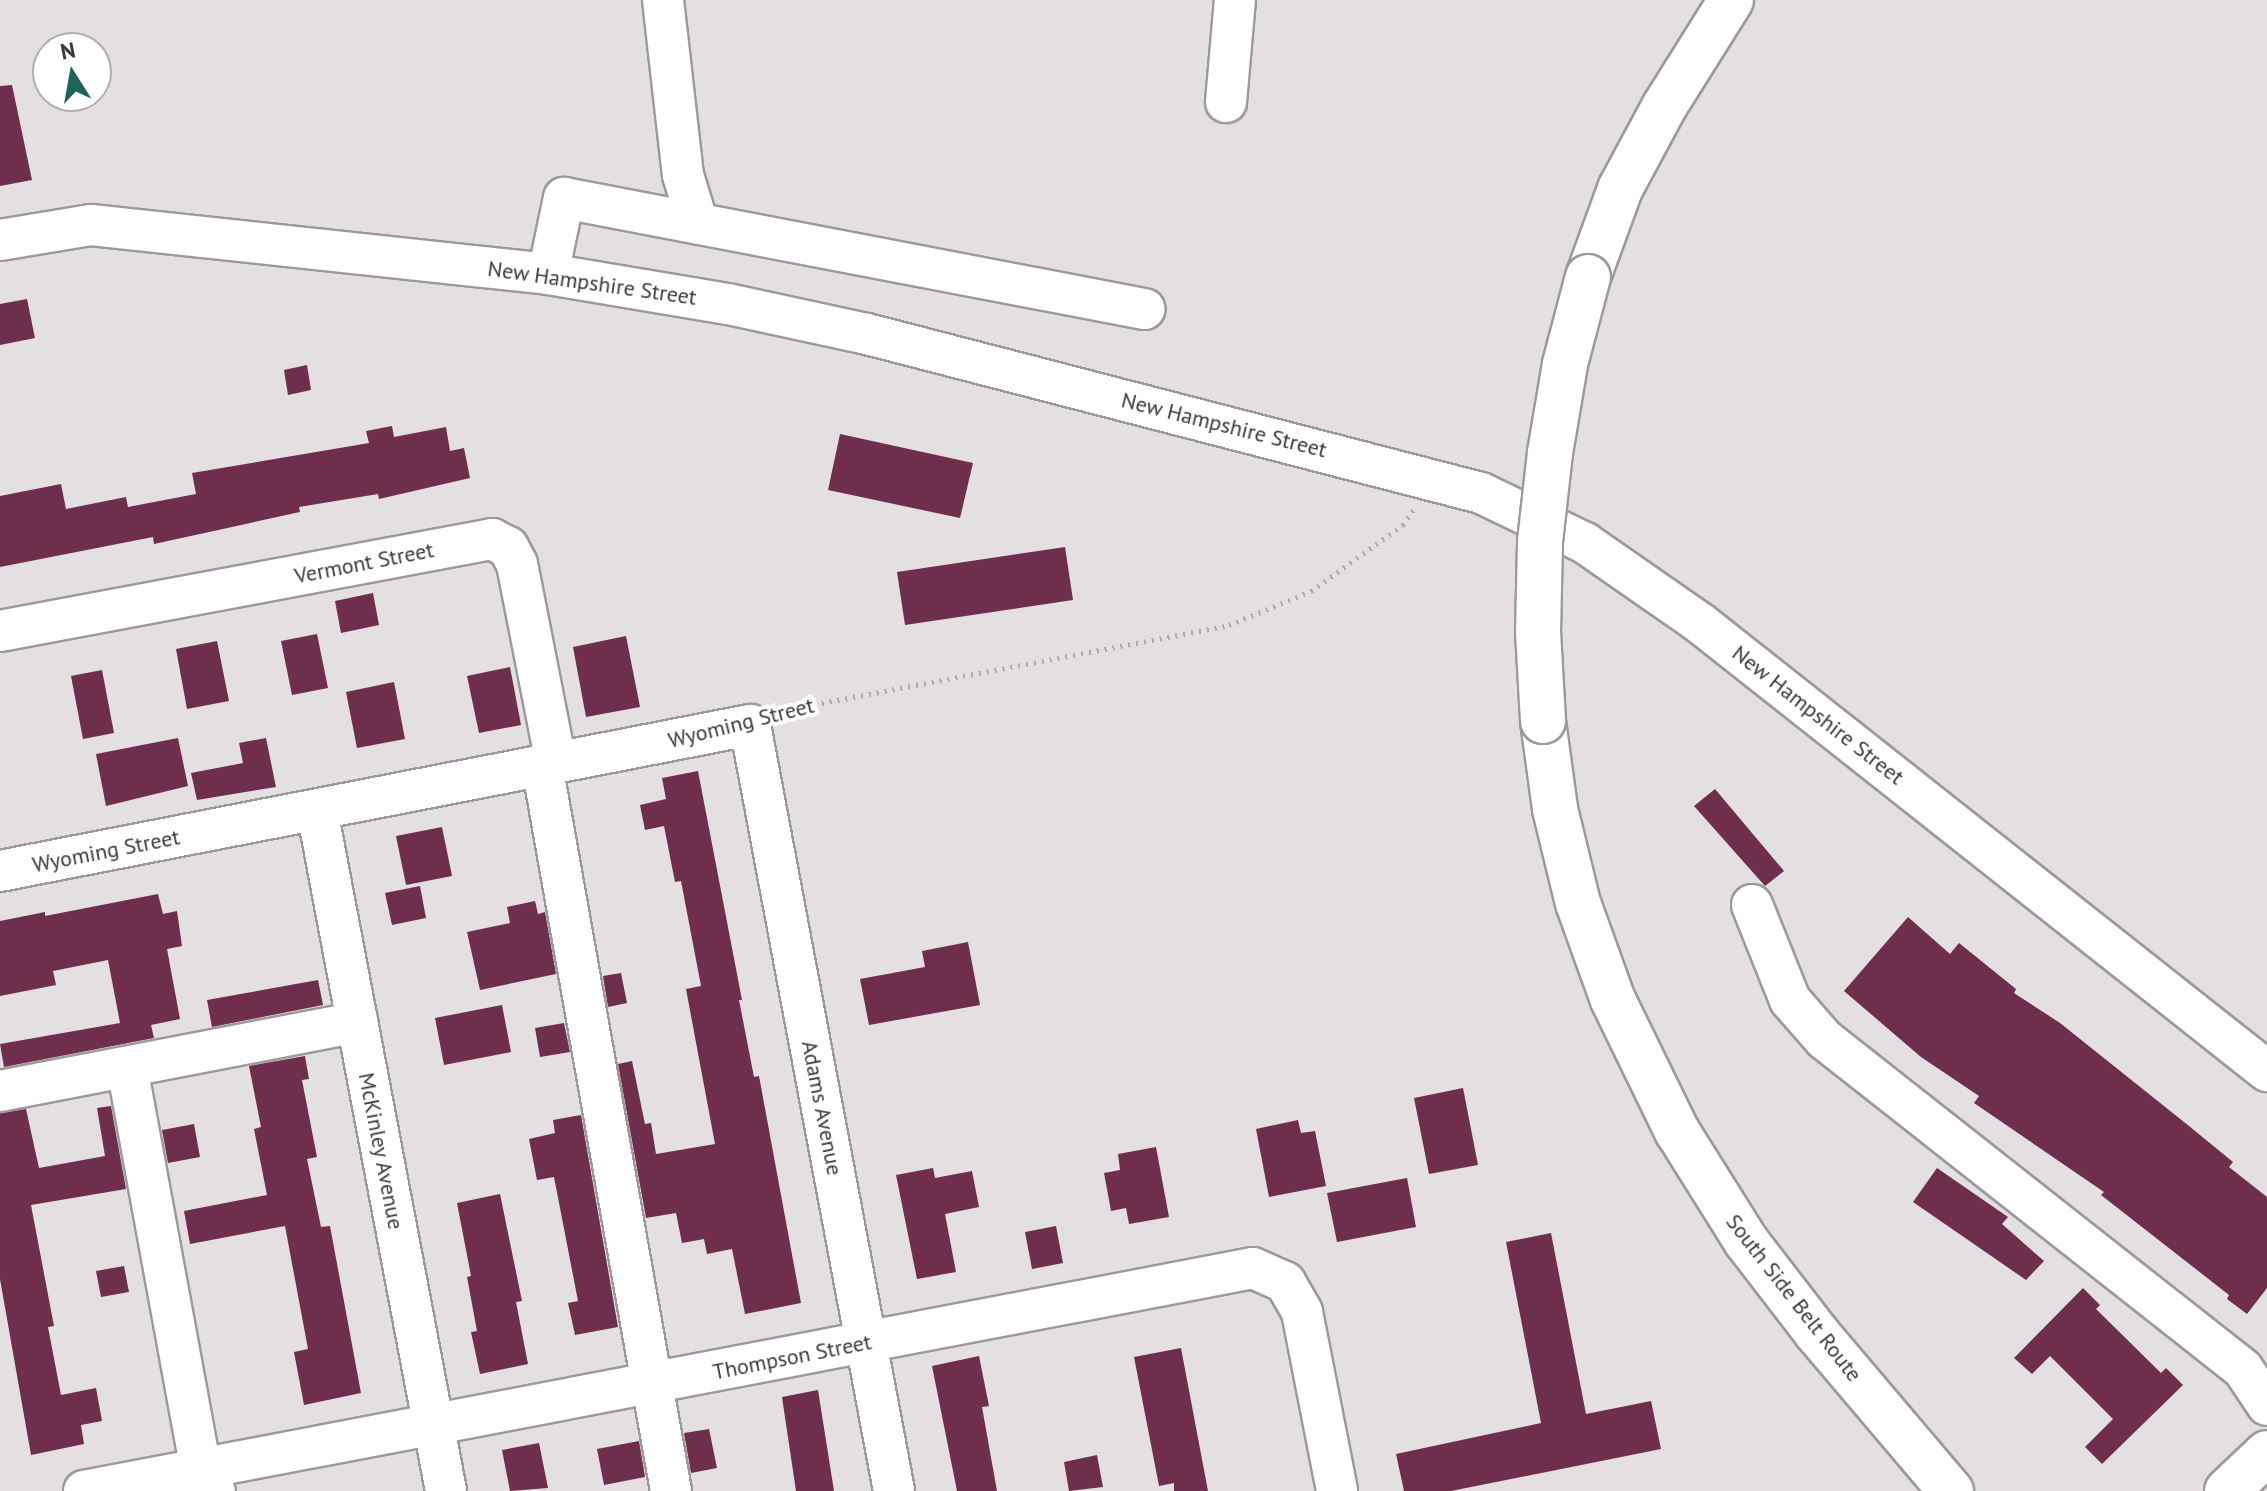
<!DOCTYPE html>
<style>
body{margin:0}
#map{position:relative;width:2267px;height:1491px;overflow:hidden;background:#e4dfe0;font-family:"PT Sans",sans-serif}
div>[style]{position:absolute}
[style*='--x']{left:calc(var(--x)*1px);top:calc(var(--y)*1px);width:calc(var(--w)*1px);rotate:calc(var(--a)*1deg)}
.building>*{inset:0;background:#6f2e4b}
.path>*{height:5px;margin-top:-2.5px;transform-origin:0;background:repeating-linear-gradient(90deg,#aeaaab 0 2px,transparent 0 8px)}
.roads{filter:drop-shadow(2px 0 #9d999a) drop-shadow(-2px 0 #9d999a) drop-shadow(0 2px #9d999a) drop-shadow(0 -2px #9d999a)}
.minor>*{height:40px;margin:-20px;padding:0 20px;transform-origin:20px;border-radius:20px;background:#fff}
.major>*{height:44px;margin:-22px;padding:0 22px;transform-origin:22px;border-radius:22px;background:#fff}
.bridges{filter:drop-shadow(2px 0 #9d999a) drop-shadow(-2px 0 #9d999a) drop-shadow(0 2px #9d999a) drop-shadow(0 -2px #9d999a)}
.major-bridge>*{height:44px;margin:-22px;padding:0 22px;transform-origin:22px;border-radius:22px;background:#fff}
span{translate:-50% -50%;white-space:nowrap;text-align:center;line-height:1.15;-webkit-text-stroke:8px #fff;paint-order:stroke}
.street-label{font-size:22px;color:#3a3838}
.north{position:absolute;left:32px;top:32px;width:80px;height:80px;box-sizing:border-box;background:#fff;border:2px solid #b0afaf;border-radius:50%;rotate:349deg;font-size:22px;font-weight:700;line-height:32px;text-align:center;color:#3a3838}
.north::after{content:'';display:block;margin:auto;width:28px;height:36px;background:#1d655a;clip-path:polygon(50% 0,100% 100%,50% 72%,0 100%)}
</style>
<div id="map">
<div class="building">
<i style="clip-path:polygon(12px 85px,32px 180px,0 186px,0 86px)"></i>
<i style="clip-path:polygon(27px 299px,35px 338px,0 345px,0 304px)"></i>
<i style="clip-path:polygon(307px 365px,311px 390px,288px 395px,284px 370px)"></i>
<i style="clip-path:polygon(392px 426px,394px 437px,446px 427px,450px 451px,464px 448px,470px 478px,379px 499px,378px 494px,299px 507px,300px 512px,154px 544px,153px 537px,0 567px,0 496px,61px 484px,66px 509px,126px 497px,128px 507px,196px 494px,192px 473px,369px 443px,366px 431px)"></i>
<i style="clip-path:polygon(840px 434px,973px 463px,960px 518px,828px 490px)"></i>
<i style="clip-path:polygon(1065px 547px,1073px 600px,905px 625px,897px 572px)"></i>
<i style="clip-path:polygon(373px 593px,379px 625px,341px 633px,335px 601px)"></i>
<i style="clip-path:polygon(317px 634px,328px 688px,292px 695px,281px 641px)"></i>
<i style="clip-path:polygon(626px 636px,640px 707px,586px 717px,573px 647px)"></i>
<i style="clip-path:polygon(217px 641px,229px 701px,187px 709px,176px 649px)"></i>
<i style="clip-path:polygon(510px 667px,521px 725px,479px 733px,467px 676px)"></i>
<i style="clip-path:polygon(102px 670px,114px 733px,83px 739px,71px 676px)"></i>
<i style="clip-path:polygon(394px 682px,405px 739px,357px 748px,346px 692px)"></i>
<i style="clip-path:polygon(178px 738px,188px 786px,106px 806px,96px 754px)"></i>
<i style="clip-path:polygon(266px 738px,276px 787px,197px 800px,191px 773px,243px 763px,239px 743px)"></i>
<i style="clip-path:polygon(698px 771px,742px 1000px,739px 1000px,754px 1077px,759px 1076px,801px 1303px,745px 1314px,732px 1249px,707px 1254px,704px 1239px,682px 1243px,676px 1213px,646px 1218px,618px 1064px,632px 1061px,645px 1124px,651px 1123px,656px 1154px,715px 1144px,686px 989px,701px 986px,681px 881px,675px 882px,664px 826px,645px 830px,640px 805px,666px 799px,662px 778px)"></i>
<i style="clip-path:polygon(1715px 789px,1784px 871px,1765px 886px,1694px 806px)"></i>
<i style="clip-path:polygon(442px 827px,452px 876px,406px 885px,396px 836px)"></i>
<i style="clip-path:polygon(420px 886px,426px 918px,392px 925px,385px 893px)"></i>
<i style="clip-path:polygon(158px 894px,163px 914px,177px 911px,182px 946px,167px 949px,180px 1019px,151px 1025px,154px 1038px,4px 1067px,0 1044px,120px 1023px,108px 960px,53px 971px,56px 985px,0 996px,0 921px,45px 912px,45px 916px)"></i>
<i style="clip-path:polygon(535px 901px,538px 914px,545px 912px,556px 974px,480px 990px,467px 932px,510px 923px,507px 907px)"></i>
<i style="clip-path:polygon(1908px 917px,1950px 954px,1959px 943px,2016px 989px,2014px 993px,2060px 1023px,2189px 1126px,2233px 1162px,2229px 1167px,2267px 1197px,2267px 1288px,2247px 1314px,2227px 1299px,2229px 1295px,2101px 1195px,2104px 1192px,1974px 1103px,1979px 1096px,1921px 1057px,1844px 991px)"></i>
<i style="clip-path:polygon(968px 942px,980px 1005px,869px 1025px,860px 979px,925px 967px,922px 951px)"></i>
<i style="clip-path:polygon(621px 973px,627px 1003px,608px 1007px,603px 976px)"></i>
<i style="clip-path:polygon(318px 980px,323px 1005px,212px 1027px,207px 1000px)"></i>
<i style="clip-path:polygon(502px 1005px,511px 1052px,444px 1065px,435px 1018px)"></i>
<i style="clip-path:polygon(564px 1023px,570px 1052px,540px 1057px,535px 1028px)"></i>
<i style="clip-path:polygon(305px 1056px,309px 1079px,302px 1080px,317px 1157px,307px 1159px,321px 1227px,330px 1226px,361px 1393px,304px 1405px,294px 1352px,308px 1349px,285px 1226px,190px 1244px,184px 1211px,267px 1195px,254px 1129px,261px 1127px,249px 1066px)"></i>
<i style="clip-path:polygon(1463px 1088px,1478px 1165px,1429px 1174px,1414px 1098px)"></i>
<i style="clip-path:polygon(111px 1106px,126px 1189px,31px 1205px,54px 1326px,48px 1327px,61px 1395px,96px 1388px,102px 1421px,81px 1425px,84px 1444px,31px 1455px,0 1279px,0 1113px,26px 1109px,39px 1168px,105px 1156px,97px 1108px)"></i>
<i style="clip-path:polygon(581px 1115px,618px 1327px,575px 1335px,568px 1303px,578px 1301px,554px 1177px,537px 1180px,529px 1139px,555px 1133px,553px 1120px)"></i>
<i style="clip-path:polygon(1298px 1120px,1301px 1133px,1315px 1131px,1326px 1186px,1269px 1197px,1256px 1129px)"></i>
<i style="clip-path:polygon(194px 1124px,200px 1157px,168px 1163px,162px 1130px)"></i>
<i style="clip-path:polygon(1156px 1147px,1169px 1217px,1129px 1224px,1126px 1208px,1111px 1211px,1104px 1173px,1120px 1170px,1118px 1154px)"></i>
<i style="clip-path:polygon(933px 1168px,935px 1178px,972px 1171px,979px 1207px,945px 1214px,956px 1272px,917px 1279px,896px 1175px)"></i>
<i style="clip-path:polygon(1937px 1168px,2008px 1217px,2002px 1224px,2044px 1261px,2026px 1280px,1913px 1202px)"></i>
<i style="clip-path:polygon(1407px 1178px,1416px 1227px,1337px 1242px,1327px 1193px)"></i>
<i style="clip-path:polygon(500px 1194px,522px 1301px,516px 1302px,528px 1364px,480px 1374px,471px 1332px,477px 1331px,467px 1277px,471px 1276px,457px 1203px)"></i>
<i style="clip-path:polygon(1056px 1226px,1063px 1263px,1032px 1269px,1025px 1232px)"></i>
<i style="clip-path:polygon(1551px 1233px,1586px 1414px,1651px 1401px,1661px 1449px,1451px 1491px,1404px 1491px,1396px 1454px,1541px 1423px,1506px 1242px)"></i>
<i style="clip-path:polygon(124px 1266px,129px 1292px,101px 1297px,96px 1271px)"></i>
<i style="clip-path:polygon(2083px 1288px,2100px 1305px,2096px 1309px,2161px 1373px,2166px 1368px,2183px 1385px,2102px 1464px,2085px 1447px,2113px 1419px,2050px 1356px,2032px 1374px,2014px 1358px)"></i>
<i style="clip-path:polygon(1181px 1348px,1208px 1491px,1174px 1491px,1174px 1483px,1159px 1486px,1134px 1357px)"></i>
<i style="clip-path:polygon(979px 1356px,989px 1406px,982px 1407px,997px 1491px,957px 1491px,932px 1366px)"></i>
<i style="clip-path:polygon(818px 1390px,834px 1491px,796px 1491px,782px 1397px)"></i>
<i style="clip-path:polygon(709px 1429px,717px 1468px,691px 1473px,684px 1433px)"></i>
<i style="clip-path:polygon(639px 1441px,645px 1477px,604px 1485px,597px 1449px)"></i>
<i style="clip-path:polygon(539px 1443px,548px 1488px,510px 1491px,502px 1450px)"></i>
<i style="clip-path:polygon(1097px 1455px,1103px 1487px,1069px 1491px,1064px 1462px)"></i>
</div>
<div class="path">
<i style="--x:782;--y:714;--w:25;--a:-18"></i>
<i style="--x:806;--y:706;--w:431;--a:-10.8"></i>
<i style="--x:1229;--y:625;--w:89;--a:-22.5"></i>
<i style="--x:1311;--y:591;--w:113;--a:-35.7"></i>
<i style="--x:1403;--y:525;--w:19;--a:-55"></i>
</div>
<div class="roads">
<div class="minor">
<i style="--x:663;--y:0;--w:176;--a:83.5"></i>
<i style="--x:683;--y:175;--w:51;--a:73"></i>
<i style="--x:1226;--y:102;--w:102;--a:-85"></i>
<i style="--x:0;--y:240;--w:92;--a:-9.4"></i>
<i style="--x:91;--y:225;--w:460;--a:6.1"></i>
<i style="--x:548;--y:274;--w:182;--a:9.5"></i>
<i style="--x:728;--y:304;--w:142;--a:12.2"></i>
<i style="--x:867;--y:334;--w:634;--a:14.52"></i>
<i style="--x:1481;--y:493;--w:115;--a:25.7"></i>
<i style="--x:1585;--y:543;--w:140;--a:34.8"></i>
<i style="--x:1700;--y:623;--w:723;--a:38.31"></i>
<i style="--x:548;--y:274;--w:78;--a:-78.1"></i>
<i style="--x:564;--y:198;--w:591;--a:10.83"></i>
<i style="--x:0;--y:631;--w:501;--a:-10.59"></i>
<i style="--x:492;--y:539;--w:18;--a:27"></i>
<i style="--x:508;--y:547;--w:19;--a:62"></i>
<i style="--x:517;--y:564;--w:203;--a:78.9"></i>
<i style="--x:542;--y:765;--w:737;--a:79.92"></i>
<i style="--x:317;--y:810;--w:693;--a:79.27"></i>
<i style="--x:0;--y:871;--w:764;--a:-11.02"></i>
<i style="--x:750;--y:725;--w:779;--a:79.35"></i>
<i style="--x:1752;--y:905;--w:102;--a:68.2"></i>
<i style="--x:1790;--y:1000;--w:52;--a:48.9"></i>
<i style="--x:1824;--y:1039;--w:533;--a:38.22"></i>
<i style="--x:2243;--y:1369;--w:43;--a:56.3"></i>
<i style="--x:127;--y:1067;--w:409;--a:79.6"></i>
<i style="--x:201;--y:1469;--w:26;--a:58"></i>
<i style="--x:0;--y:1091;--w:364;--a:-10.9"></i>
<i style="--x:84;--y:1491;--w:1190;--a:-10.8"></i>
<i style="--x:1253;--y:1268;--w:35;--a:24"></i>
<i style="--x:1285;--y:1282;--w:34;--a:60"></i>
<i style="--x:1302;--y:1312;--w:182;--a:78.9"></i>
</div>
<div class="major">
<i style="--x:1588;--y:277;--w:94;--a:-70"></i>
<i style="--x:1620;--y:189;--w:93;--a:-61.8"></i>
<i style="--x:1664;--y:107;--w:126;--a:-57.9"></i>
<i style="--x:1543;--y:721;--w:89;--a:82.2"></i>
<i style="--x:1555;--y:809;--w:97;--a:76.3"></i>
<i style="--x:1578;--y:903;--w:103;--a:70.2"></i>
<i style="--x:1613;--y:1000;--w:146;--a:64"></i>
<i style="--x:1677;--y:1131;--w:130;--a:57.9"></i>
<i style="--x:1746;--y:1241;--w:115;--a:52.4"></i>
<i style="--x:1816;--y:1332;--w:209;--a:49.7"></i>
<i style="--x:2227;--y:1491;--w:55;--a:-43.5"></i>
</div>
</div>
<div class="bridges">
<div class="major-bridge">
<i style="--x:1543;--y:721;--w:89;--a:-93.2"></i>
<i style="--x:1538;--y:632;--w:90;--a:-88.7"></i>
<i style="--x:1540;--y:542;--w:90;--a:-83.6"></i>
<i style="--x:1550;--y:453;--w:90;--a:-80.4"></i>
<i style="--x:1565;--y:364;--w:90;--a:-75.2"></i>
</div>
</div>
<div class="street-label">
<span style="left:592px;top:283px;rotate:8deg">New Hampshire Street</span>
<span style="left:1224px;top:425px;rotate:14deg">New Hampshire Street</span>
<span style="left:364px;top:563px;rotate:-11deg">Vermont Street</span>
<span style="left:1818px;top:715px;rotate:38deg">New Hampshire Street</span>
<span style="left:741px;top:723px;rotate:-14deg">Wyoming Street</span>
<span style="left:106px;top:851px;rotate:-11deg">Wyoming Street</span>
<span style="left:822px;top:1108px;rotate:79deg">Adams Avenue</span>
<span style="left:381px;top:1151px;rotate:79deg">McKinley Avenue</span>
<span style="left:1794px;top:1298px;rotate:52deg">South Side Belt Route</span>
<span style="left:792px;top:1357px;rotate:-11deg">Thompson Street</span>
</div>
<div class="north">N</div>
</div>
